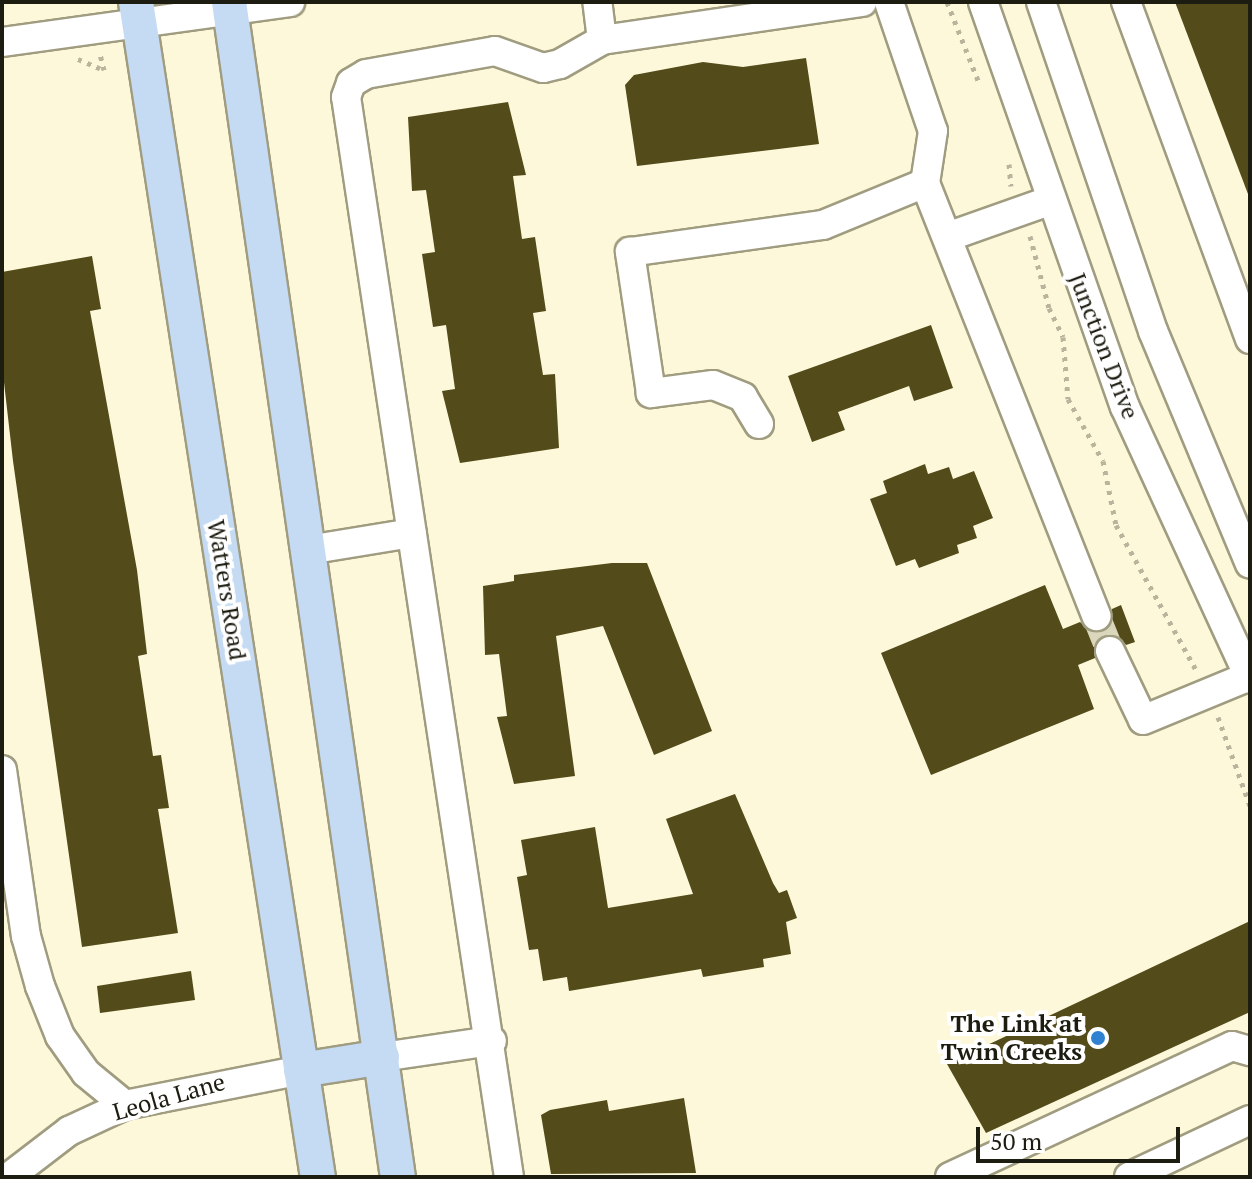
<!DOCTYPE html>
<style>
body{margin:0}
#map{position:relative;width:1252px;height:1179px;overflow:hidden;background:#fdf8da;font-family:"PT Serif",serif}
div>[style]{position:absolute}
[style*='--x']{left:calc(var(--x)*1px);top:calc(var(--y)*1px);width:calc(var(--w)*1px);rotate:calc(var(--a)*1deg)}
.building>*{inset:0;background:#534b1a}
.minor-tunnel>*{height:28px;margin-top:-14px;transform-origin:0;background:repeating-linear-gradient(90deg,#dbd7bc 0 28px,transparent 0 42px)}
.path>*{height:5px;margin-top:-2.5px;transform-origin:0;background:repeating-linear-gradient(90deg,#b9b59d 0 4px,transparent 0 10px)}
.roads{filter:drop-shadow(2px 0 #a09c80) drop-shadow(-2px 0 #a09c80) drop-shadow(0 2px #a09c80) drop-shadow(0 -2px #a09c80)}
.minor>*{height:28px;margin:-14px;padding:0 14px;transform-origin:14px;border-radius:14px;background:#fff}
.major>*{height:34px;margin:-17px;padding:0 17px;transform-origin:17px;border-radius:17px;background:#c5dbf4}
.dots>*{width:22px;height:22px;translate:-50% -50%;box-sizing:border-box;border:4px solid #fff;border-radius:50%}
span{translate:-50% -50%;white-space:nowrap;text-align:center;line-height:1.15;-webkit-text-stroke:8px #fff;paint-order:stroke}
.street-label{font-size:24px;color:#1d1c11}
.poi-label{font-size:24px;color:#1d1c11;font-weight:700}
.right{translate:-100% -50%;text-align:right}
.frame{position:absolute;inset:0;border:4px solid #1d1c11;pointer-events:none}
.scale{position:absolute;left:976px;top:1127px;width:204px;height:36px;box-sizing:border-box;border:4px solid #1d1c11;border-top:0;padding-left:10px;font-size:24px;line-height:28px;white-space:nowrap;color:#1d1c11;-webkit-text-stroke:6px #fff;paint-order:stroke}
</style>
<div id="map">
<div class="building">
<i style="clip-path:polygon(1175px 2px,1250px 2px,1250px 194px,1248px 194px)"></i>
<i style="clip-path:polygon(806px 58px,819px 144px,637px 166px,625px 85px,634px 75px,703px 62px,743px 67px)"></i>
<i style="clip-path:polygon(508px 102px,526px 175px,513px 176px,522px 239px,535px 237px,546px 311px,533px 313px,543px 375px,555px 374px,559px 448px,460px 463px,442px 391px,455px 389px,446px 325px,433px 327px,422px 254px,435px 252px,426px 190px,412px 191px,408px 117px)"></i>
<i style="clip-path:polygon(92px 256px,101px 309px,90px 311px,137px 570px,147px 654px,138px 656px,153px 756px,161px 755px,169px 808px,158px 809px,178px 933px,82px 947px,13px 461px,2px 365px,2px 272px)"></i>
<i style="clip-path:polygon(931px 325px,953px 388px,914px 401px,909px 386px,838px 412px,845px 430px,812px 442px,788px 376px)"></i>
<i style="clip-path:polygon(925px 464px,928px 474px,949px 467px,953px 479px,974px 471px,993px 518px,973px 526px,977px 538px,957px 545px,959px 553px,919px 568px,915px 559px,896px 566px,870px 499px,887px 493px,883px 481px)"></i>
<i style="clip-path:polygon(612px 563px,647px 563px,712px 731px,654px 755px,603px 626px,556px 636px,575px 776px,514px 784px,497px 717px,507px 716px,499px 654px,485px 655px,483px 586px,514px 581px,514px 575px)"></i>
<i style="clip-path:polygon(1045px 585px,1063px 629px,1080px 622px,1093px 633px,1103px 631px,1112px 609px,1121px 605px,1135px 642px,1126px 645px,1119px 637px,1103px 635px,1096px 642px,1095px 658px,1078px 665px,1094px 709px,931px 775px,881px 653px)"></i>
<i style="clip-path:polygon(735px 794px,773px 883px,779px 893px,787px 890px,797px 918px,786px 922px,791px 954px,763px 959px,764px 967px,703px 977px,701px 969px,569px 991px,567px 977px,543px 981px,538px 949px,529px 950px,517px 877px,527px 875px,521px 840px,595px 827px,608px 908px,693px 894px,666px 819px)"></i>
<i style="clip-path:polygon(1250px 921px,1250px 1012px,986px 1133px,947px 1064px)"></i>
<i style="clip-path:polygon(191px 971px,195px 1000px,100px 1013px,97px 986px)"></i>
<i style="clip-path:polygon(684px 1098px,696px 1173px,551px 1174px,541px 1115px,550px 1110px,607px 1100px,609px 1111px)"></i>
</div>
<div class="minor-tunnel">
<i style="--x:1096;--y:616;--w:38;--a:68"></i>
</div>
<div class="path">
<i style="--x:947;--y:2;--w:87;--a:68.4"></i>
<i style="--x:78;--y:59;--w:28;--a:23"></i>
<i style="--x:104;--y:70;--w:16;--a:-104"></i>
<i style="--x:1009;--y:164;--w:22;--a:85"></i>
<i style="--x:1030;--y:236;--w:74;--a:75.2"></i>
<i style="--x:1049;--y:308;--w:32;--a:64"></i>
<i style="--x:1063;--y:337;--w:62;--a:85.4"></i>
<i style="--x:1068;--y:399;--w:71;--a:60.6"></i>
<i style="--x:1103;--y:461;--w:65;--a:78.5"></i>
<i style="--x:1116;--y:525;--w:168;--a:61.1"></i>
<i style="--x:1218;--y:717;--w:95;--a:70.2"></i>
</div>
<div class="roads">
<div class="minor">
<i style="--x:889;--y:2;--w:136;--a:71.2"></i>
<i style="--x:933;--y:131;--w:53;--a:98.7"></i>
<i style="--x:925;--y:183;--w:466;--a:68.4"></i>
<i style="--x:983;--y:2;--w:429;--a:70.7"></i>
<i style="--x:1125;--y:407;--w:299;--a:65.3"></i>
<i style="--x:1041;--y:2;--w:348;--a:71.2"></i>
<i style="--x:1153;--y:331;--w:252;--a:67.4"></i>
<i style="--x:1126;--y:2;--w:359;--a:69.8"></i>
<i style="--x:602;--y:40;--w:263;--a:-8.3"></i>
<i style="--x:2;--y:42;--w:291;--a:-7.9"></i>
<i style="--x:950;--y:236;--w:105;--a:-19.5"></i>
<i style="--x:759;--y:424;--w:31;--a:-121"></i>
<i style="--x:743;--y:397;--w:32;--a:-158"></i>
<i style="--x:713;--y:385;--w:63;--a:172.6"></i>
<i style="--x:651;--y:393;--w:143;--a:-98.5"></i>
<i style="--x:630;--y:252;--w:195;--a:-8"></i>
<i style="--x:823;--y:225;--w:110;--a:-22.4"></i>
<i style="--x:308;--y:550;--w:105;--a:-9.3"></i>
<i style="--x:1110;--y:651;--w:76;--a:64.4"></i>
<i style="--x:1143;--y:720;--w:116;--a:-22.4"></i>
<i style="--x:2;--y:770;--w:168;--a:81.8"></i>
<i style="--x:26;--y:936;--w:52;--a:74.4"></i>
<i style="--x:40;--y:986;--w:54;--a:68.2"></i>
<i style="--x:60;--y:1036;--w:45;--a:54.9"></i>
<i style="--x:86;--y:1073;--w:50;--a:39.4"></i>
<i style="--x:382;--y:1057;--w:111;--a:-8.3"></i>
<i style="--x:9;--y:1177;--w:76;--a:-37.5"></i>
<i style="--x:69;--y:1131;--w:62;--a:-24.9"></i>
<i style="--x:125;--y:1105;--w:179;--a:-11.2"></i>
<i style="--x:509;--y:1177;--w:1092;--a:-98.58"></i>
<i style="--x:346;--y:97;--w:15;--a:-70"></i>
<i style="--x:351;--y:83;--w:17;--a:-31"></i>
<i style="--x:366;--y:74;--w:131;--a:-10.1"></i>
<i style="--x:495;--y:51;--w:51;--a:19.5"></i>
<i style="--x:543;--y:68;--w:17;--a:-13"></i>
<i style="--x:560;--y:64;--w:48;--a:-29.7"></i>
<i style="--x:602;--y:40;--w:38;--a:-97"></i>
<i style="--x:950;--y:1177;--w:311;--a:-24.9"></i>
<i style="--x:1232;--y:1046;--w:19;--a:16"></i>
<i style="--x:1129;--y:1177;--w:134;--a:-25.2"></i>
</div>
<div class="major">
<i style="--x:136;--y:2;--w:1189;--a:81.2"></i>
<i style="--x:229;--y:2;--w:1187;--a:81.82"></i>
<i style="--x:301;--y:1070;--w:82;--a:-9.1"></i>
</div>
</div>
<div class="dots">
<i style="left:1098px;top:1038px;background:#3081d1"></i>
</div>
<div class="street-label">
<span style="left:1104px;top:346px;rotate:69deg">Junction Drive</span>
<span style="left:227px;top:590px;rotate:81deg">Watters Road</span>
<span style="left:169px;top:1097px;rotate:-16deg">Leola Lane</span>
</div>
<div class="poi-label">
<span class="right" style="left:1082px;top:1038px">The Link at<br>Twin Creeks</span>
</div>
<div class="frame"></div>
<div class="scale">50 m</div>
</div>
